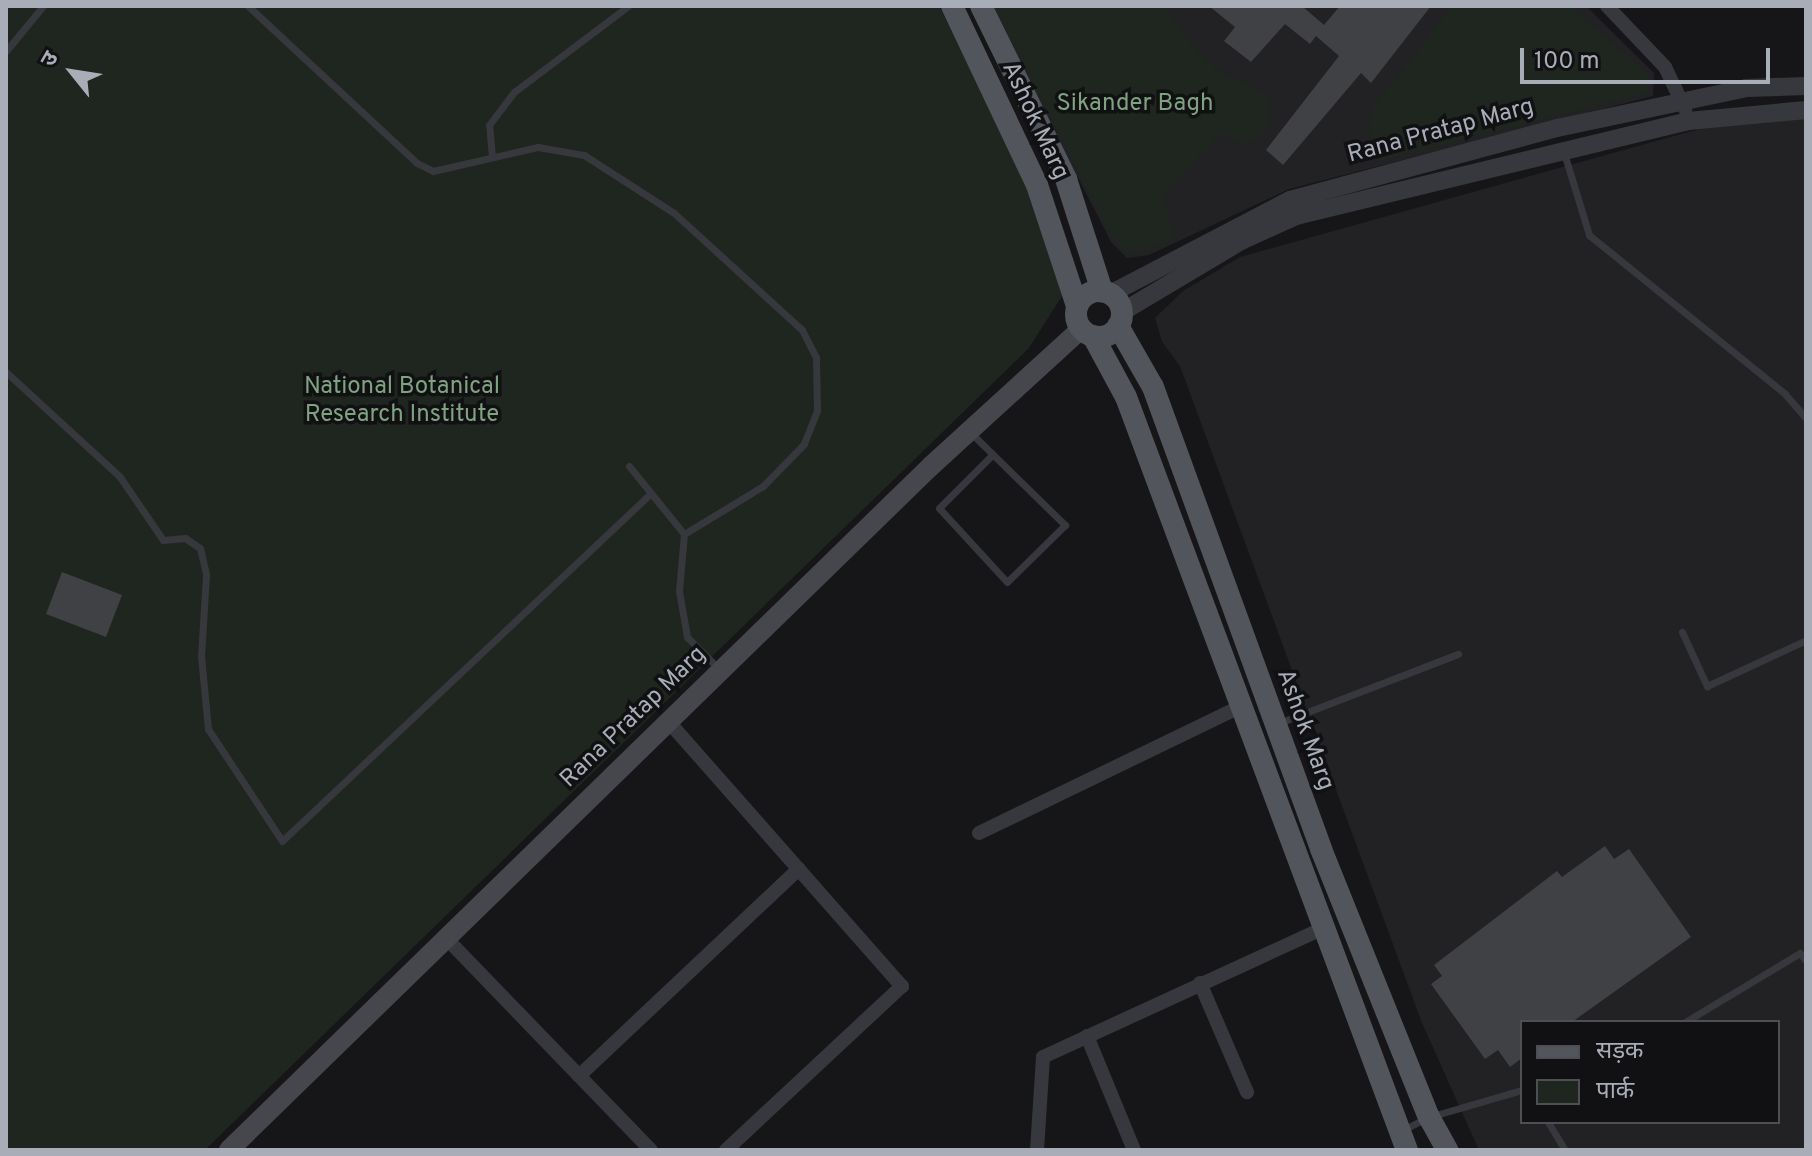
<!DOCTYPE html>
<meta charset="utf-8">
<style>
body{margin:0}
#map{position:relative;width:1812px;height:1156px;overflow:hidden;background:#161618;font-family:Overpass,"Noto Sans Devanagari",sans-serif}
div>[style]{position:absolute}
[style*='--x']{left:calc(var(--x)*1px);top:calc(var(--y)*1px);width:calc(var(--w)*1px);rotate:calc(var(--a)*1deg)}
.built>*{inset:0;background:#222225}
.green>*{inset:0;background:#1e261f}
.building>*{inset:0;background:#404145}
.service>*{height:7px;margin:-3.5px;padding:0 3.5px;transform-origin:3.5px;border-radius:3.5px;background:#37383d}
.minor>*{height:14px;margin:-7px;padding:0 7px;transform-origin:7px;border-radius:7px;background:#37383d}
.tertiary>*{height:18px;margin:-9px;padding:0 9px;transform-origin:9px;border-radius:9px;background:#37383d}
.secondary>*{height:20px;margin:-10px;padding:0 10px;transform-origin:10px;border-radius:10px;background:#45474d}
.primary>*{height:22px;margin:-11px;padding:0 11px;transform-origin:11px;border-radius:11px;background:#53555c}
.primary>.ring{margin:-11px;padding:0;box-sizing:content-box;background:none;border:22px solid #53555c;border-radius:50%}
span{translate:-50% -50%;white-space:nowrap;text-align:center;line-height:1.15;-webkit-text-stroke:7px #111113;paint-order:stroke}
.park-label{font-size:24px;color:#7fa381}
.street-label{font-size:24px;color:#a8adb8}
.frame{position:absolute;inset:0;border:8px solid #a8adb8;pointer-events:none}
.legend{position:absolute;left:1520px;top:1020px;width:260px;height:104px;box-sizing:border-box;background:#111113;border:2px solid #4d4f55;margin:0;padding:10px 14px;list-style:none;font-size:24px;color:#a8adb8}
.legend li{display:flex;align-items:center;gap:16px;height:40px}
.legend b{width:40px;border:2px solid #4d4f55}
.north{position:absolute;left:32px;top:32px;width:80px;height:80px;-webkit-text-stroke:6px #111113;paint-order:stroke;rotate:300deg;font-size:22px;font-weight:700;line-height:32px;text-align:center;color:#a8adb8}
.north::after{content:'';display:block;margin:auto;width:28px;height:36px;background:#a8adb8;clip-path:polygon(50% 0,100% 100%,50% 72%,0 100%)}
.scale{position:absolute;left:1520px;top:48px;width:250px;height:36px;box-sizing:border-box;border:4px solid #a8adb8;border-top:0;padding-left:10px;font-size:24px;line-height:28px;white-space:nowrap;color:#a8adb8;-webkit-text-stroke:6px #111113;paint-order:stroke}
</style>
<div id="map">
<div class="built">
<i style="clip-path:polygon(990px 6px,1586px 6px,1654px 73px,1653px 96px,1289px 189px,1149px 255px,1127px 258px,1111px 242px)"></i>
<i style="clip-path:polygon(evenodd,1806px 118px,1806px 1150px,1479px 1150px,1422px 1023px,1180px 366px,1162px 342px,1155px 318px,1183px 291px,1240px 257px,1703px 128px,1806px 118px,1522px 1022px,1778px 1022px,1778px 1122px,1522px 1122px,1522px 1022px)"></i>
</div>
<div class="green">
<i style="clip-path:polygon(6px 6px,939px 6px,1041px 210px,1062px 296px,1029px 348px,205px 1150px,6px 1150px)"></i>
<i style="clip-path:polygon(994px 6px,1164px 6px,1196px 51px,1217px 69px,1269px 96px,1270px 124px,1257px 139px,1242px 144px,1225px 133px,1218px 136px,1164px 194px,1173px 241px,1127px 254px,1112px 239px)"></i>
<i style="clip-path:polygon(1452px 6px,1571px 6px,1649px 75px,1647px 93px,1380px 161px,1369px 129px,1372px 109px)"></i>
</div>
<div class="building">
<i style="clip-path:polygon(1209px 6px,1302px 6px,1324px 25px,1340px 6px,1431px 6px,1371px 83px,1361px 73px,1283px 165px,1266px 150px,1339px 56px,1316px 36px,1310px 44px,1285px 24px,1251px 62px,1224px 41px,1235px 27px)"></i>
<i style="clip-path:polygon(62px 572px,122px 595px,106px 637px,46px 614px)"></i>
<i style="clip-path:polygon(1605px 846px,1614px 859px,1629px 849px,1691px 937px,1572px 1022px,1522px 1022px,1522px 1058px,1510px 1067px,1498px 1050px,1485px 1059px,1431px 984px,1442px 976px,1434px 965px,1557px 871px,1562px 877px)"></i>
</div>
<div class="service">
<i style="--x:248;--y:6;--w:231;--a:42.9"></i>
<i style="--x:417;--y:163;--w:18;--a:27"></i>
<i style="--x:433;--y:171;--w:108;--a:-12.9"></i>
<i style="--x:538;--y:147;--w:47;--a:9.9"></i>
<i style="--x:584;--y:155;--w:107;--a:32.8"></i>
<i style="--x:674;--y:213;--w:173;--a:42.4"></i>
<i style="--x:802;--y:330;--w:31;--a:63"></i>
<i style="--x:816;--y:358;--w:53;--a:88.9"></i>
<i style="--x:817;--y:411;--w:35;--a:112"></i>
<i style="--x:804;--y:444;--w:59;--a:134.3"></i>
<i style="--x:763;--y:486;--w:92;--a:148.7"></i>
<i style="--x:6;--y:51;--w:58;--a:-50.6"></i>
<i style="--x:1564;--y:153;--w:86;--a:73"></i>
<i style="--x:1589;--y:235;--w:252;--a:39"></i>
<i style="--x:1785;--y:394;--w:32;--a:49"></i>
<i style="--x:492;--y:157;--w:32;--a:-95"></i>
<i style="--x:489;--y:125;--w:41;--a:-52.9"></i>
<i style="--x:514;--y:92;--w:143;--a:-37"></i>
<i style="--x:6;--y:372;--w:155;--a:42.6"></i>
<i style="--x:120;--y:477;--w:76;--a:55.7"></i>
<i style="--x:163;--y:540;--w:22;--a:-5"></i>
<i style="--x:185;--y:538;--w:18;--a:34"></i>
<i style="--x:200;--y:548;--w:28;--a:77"></i>
<i style="--x:206;--y:575;--w:81;--a:93.5"></i>
<i style="--x:201;--y:656;--w:73;--a:84.5"></i>
<i style="--x:208;--y:729;--w:134;--a:56.5"></i>
<i style="--x:282;--y:841;--w:507;--a:-43.32"></i>
<i style="--x:971;--y:433;--w:132;--a:44.4"></i>
<i style="--x:1065;--y:525;--w:81;--a:135.5"></i>
<i style="--x:1007;--y:582;--w:100;--a:-132.6"></i>
<i style="--x:939;--y:508;--w:75;--a:-45"></i>
<i style="--x:629;--y:466;--w:87;--a:51"></i>
<i style="--x:684;--y:534;--w:57;--a:95"></i>
<i style="--x:679;--y:591;--w:47;--a:80.1"></i>
<i style="--x:687;--y:637;--w:45;--a:45"></i>
<i style="--x:1682;--y:632;--w:60;--a:65.2"></i>
<i style="--x:1707;--y:686;--w:109;--a:-24.9"></i>
<i style="--x:1279;--y:723;--w:192;--a:-21.1"></i>
<i style="--x:1685;--y:1022;--w:134;--a:-31"></i>
<i style="--x:1800;--y:953;--w:10;--a:53"></i>
<i style="--x:1548;--y:1122;--w:33;--a:59"></i>
<i style="--x:1401;--y:1131;--w:31;--a:-27"></i>
<i style="--x:1429;--y:1117;--w:97;--a:-16.2"></i>
</div>
<div class="minor">
<i style="--x:1607;--y:6;--w:84;--a:46.4"></i>
<i style="--x:1665;--y:67;--w:47;--a:64.5"></i>
<i style="--x:668;--y:721;--w:354;--a:48.6"></i>
<i style="--x:902;--y:986;--w:241;--a:137"></i>
<i style="--x:979;--y:833;--w:288;--a:-25.8"></i>
<i style="--x:446;--y:938;--w:295;--a:46"></i>
<i style="--x:1200;--y:983;--w:119;--a:66.7"></i>
<i style="--x:1087;--y:1036;--w:123;--a:67.6"></i>
<i style="--x:579;--y:1076;--w:302;--a:-43.3"></i>
<i style="--x:1037;--y:1150;--w:93;--a:-86.3"></i>
<i style="--x:1043;--y:1057;--w:308;--a:-24.7"></i>
</div>
<div class="tertiary">
<i style="--x:1110;--y:294;--w:203;--a:-27.6"></i>
<i style="--x:1290;--y:200;--w:277;--a:-15.1"></i>
<i style="--x:1557;--y:128;--w:193;--a:-11.9"></i>
<i style="--x:1746;--y:88;--w:60;--a:-1.9"></i>
<i style="--x:1122;--y:312;--w:139;--a:-30.8"></i>
<i style="--x:1241;--y:241;--w:60;--a:-24.4"></i>
<i style="--x:1296;--y:216;--w:403;--a:-13.6"></i>
<i style="--x:1688;--y:121;--w:119;--a:-5.3"></i>
</div>
<div class="secondary">
<i style="--x:229;--y:1150;--w:980;--a:-44.26"></i>
<i style="--x:931;--y:466;--w:203;--a:-42.4"></i>
</div>
<div class="primary">
<i style="--x:952;--y:6;--w:198;--a:64.6"></i>
<i style="--x:1037;--y:185;--w:127;--a:71.7"></i>
<i style="--x:981;--y:6;--w:193;--a:63.8"></i>
<i style="--x:1066;--y:179;--w:118;--a:72.2"></i>
<i class="ring" style="left:1076px;top:291px;width:24px;height:24px"></i>
<i style="--x:1118;--y:326;--w:70;--a:60.2"></i>
<i style="--x:1153;--y:387;--w:492;--a:70"></i>
<i style="--x:1321;--y:849;--w:289;--a:68.1"></i>
<i style="--x:1429;--y:1117;--w:38;--a:61"></i>
<i style="--x:1093;--y:336;--w:69;--a:61.6"></i>
<i style="--x:1126;--y:397;--w:804;--a:69.54"></i>
</div>
<div class="park-label">
<span style="left:1135px;top:105px">Sikander Bagh</span>
<span style="left:402px;top:402px">National Botanical<br>Research Institute</span>
</div>
<div class="street-label">
<span style="left:1034px;top:121px;rotate:65deg">Ashok Marg</span>
<span style="left:1441px;top:132px;rotate:-15deg">Rana Pratap Marg</span>
<span style="left:634px;top:718px;rotate:-44deg">Rana Pratap Marg</span>
<span style="left:1304px;top:730px;rotate:70deg">Ashok Marg</span>
</div>
<div class="frame"></div>
<ul class="legend">
<li><b style="height:10px;background:#53555c"></b>सड़क</li>
<li><b style="height:22px;background:#1e261f"></b>पार्क</li>
</ul>
<div class="north">उ</div>
<div class="scale">100 m</div>
</div>
